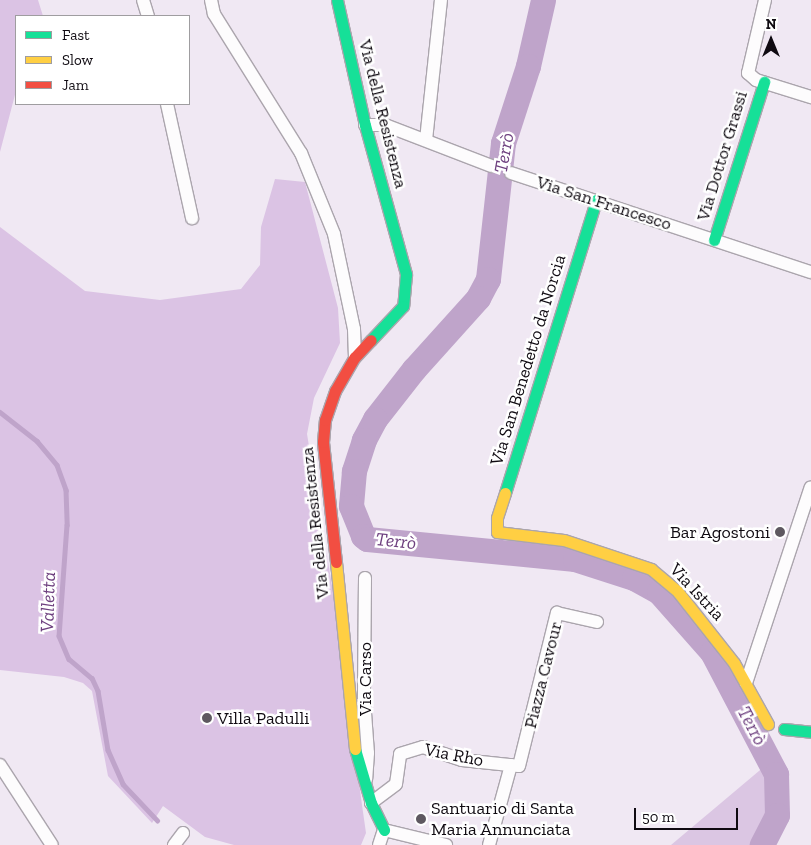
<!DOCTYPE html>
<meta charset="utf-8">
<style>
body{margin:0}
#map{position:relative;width:811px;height:845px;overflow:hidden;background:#f0e8f3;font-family:"Zilla Slab",serif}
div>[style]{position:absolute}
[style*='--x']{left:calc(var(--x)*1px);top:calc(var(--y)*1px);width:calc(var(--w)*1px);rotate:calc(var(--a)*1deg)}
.green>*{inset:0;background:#dbc6e3}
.forest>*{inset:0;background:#dbc3e4}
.stream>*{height:4.5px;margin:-2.25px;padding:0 2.25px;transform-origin:2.25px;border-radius:2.25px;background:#bfa4ca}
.river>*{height:25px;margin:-12.5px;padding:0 12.5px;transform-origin:12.5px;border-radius:12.5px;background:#bfa4ca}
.roads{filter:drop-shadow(1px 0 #aba5ad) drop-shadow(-1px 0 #aba5ad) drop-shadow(0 1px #aba5ad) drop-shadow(0 -1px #aba5ad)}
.street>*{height:12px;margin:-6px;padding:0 6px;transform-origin:6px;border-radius:6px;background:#fdfcfd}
.fast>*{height:11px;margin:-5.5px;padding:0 5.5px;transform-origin:5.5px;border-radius:5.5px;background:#16e098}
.slow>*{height:11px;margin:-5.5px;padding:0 5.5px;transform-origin:5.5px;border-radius:5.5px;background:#ffcf43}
.jam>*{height:11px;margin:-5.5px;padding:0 5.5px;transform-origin:5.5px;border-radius:5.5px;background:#f24e42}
.dots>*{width:14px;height:14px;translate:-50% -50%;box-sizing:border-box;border:2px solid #fff;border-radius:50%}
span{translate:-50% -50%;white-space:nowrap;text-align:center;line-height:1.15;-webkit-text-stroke:5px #fff;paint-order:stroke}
.street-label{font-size:18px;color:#0f0a11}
.poi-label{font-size:18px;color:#0f0a11}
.right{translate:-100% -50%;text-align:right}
.left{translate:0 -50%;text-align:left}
.water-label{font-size:19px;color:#6e407f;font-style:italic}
.legend{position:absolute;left:15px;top:15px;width:175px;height:90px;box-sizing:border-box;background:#fff;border:1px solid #9f9da0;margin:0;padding:6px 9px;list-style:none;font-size:15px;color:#0f0a11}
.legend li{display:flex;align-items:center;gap:10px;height:25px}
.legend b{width:25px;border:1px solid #9f9da0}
.north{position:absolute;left:746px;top:15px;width:50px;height:50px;-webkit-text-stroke:4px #fff;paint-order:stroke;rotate:0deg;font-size:14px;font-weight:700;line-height:20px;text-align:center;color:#0f0a11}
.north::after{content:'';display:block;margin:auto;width:18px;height:22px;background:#0f0a11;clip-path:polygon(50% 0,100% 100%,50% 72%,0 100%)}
.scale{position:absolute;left:634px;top:808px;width:104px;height:22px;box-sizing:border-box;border:2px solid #0f0a11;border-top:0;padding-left:6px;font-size:15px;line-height:18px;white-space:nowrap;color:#0f0a11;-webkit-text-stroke:4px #fff;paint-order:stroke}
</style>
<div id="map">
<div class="green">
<i style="clip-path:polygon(766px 765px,772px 784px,772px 810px,759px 845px,671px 845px)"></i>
</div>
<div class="forest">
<i style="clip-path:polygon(0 0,38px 0,43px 16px,16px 16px,16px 91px,0 152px)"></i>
<i style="clip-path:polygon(275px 179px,305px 182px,338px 308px,340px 343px,314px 398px,307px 434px,336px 610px,362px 805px,366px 833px,361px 845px,234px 845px,205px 837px,163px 806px,152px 823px,108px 776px,92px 691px,83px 683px,64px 677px,0 670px,0 227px,85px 291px,160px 300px,241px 289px,260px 265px,261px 227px)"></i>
</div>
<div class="stream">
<i style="--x:0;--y:412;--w:47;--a:38.1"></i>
<i style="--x:37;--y:441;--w:31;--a:50"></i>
<i style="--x:57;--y:465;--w:27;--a:70"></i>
<i style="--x:66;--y:490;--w:35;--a:88"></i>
<i style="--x:67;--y:525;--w:111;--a:94.1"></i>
<i style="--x:59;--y:636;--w:25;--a:67"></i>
<i style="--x:69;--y:659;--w:30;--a:40"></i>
<i style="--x:92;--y:678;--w:14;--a:65"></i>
<i style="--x:98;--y:691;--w:60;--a:80.4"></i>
<i style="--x:108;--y:750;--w:37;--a:66"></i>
<i style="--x:123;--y:784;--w:50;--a:46.6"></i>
</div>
<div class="river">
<i style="--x:543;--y:0;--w:68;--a:102.8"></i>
<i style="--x:528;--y:66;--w:81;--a:108"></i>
<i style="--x:503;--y:143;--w:137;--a:96.3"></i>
<i style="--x:488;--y:279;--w:21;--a:118"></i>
<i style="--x:478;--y:298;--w:96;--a:132"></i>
<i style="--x:414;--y:369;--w:63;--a:128"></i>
<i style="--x:375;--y:419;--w:24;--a:118"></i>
<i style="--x:364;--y:440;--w:33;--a:108"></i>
<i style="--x:354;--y:471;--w:35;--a:95"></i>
<i style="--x:351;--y:506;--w:32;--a:68"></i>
<i style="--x:363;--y:536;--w:5;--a:37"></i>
<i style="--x:367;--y:539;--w:209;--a:5.5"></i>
<i style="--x:575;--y:559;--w:62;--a:17.9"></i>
<i style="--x:634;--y:578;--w:29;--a:29"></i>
<i style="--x:659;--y:592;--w:80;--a:48.5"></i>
<i style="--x:712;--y:652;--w:138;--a:62.3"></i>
<i style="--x:776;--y:774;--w:41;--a:88.6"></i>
<i style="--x:777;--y:815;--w:34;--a:117"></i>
</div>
<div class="roads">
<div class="street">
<i style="--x:143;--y:0;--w:17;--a:73"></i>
<i style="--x:211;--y:0;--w:14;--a:78"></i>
<i style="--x:214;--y:14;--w:164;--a:58"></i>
<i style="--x:301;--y:153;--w:87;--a:67.8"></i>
<i style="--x:334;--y:234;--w:97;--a:78.1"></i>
<i style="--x:354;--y:329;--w:28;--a:88"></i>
<i style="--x:765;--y:0;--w:75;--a:103.1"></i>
<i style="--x:748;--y:73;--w:11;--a:41"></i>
<i style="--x:756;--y:80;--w:58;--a:17.2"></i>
<i style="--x:167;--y:104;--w:117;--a:77.6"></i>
<i style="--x:365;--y:125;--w:20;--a:0"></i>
<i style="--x:385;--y:125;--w:114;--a:21.1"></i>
<i style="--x:426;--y:140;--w:141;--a:-83.9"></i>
<i style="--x:511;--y:173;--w:316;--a:18.3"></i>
<i style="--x:365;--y:578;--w:121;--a:90.5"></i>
<i style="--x:364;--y:699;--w:54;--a:85.8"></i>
<i style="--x:368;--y:753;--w:26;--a:94"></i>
<i style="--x:746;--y:683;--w:206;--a:-71.7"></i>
<i style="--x:0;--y:765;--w:95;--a:57"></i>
<i style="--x:371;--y:803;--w:31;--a:-37"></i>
<i style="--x:396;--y:784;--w:30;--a:-82"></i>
<i style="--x:400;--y:754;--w:24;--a:-17"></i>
<i style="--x:423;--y:747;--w:41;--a:18.4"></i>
<i style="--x:462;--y:760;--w:57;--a:6"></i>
<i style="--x:519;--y:766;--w:158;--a:-76.1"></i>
<i style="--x:557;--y:613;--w:41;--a:12.7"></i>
<i style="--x:174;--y:845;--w:15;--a:-53"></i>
<i style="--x:379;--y:845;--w:16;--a:-72"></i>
<i style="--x:384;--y:830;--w:64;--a:13.6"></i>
<i style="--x:489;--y:845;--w:83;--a:-74.6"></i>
</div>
<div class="fast">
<i style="--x:337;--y:0;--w:128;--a:77.4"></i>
<i style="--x:365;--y:125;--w:155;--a:74.6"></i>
<i style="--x:406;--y:274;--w:32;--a:95"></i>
<i style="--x:403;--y:306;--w:47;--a:133.3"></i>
<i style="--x:714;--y:240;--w:166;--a:-72.4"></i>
<i style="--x:505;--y:493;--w:307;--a:-72.7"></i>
<i style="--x:784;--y:729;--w:27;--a:6"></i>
<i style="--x:355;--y:749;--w:56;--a:73.5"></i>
<i style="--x:371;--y:803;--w:30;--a:64"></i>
</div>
<div class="slow">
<i style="--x:505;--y:493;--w:26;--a:108"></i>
<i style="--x:497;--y:518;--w:14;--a:90"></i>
<i style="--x:497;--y:532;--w:67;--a:6.8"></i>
<i style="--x:564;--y:540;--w:92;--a:18.4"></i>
<i style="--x:651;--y:569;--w:35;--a:40"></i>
<i style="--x:678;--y:592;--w:90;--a:51.7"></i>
<i style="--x:734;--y:663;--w:70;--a:60.9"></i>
<i style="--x:336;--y:562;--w:188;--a:84.2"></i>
</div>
<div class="jam">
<i style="--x:336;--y:562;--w:121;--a:-96.2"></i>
<i style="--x:323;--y:442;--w:22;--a:-85"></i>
<i style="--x:325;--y:420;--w:31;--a:-71"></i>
<i style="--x:335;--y:391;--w:39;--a:-60"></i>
<i style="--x:355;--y:357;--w:23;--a:-47"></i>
</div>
</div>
<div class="dots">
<i style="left:780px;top:532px;background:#5e5860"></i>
<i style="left:207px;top:718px;background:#5e5860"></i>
<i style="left:421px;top:819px;background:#5e5860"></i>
</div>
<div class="street-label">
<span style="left:383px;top:114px;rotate:76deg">Via della Resistenza</span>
<span style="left:722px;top:156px;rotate:-73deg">Via Dottor Grassi</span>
<span style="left:604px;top:203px;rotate:18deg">Via San Francesco</span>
<span style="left:528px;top:360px;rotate:-73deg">Via San Benedetto da Norcia</span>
<span style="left:315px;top:523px;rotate:-96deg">Via della Resistenza</span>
<span style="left:697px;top:592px;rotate:47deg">Via Istria</span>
<span style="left:543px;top:675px;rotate:-76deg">Piazza Cavour</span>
<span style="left:365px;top:679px;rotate:-90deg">Via Carso</span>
<span style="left:454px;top:755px;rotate:11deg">Via Rho</span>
</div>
<div class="poi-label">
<span class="right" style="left:770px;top:532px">Bar Agostoni</span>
<span class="left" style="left:217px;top:718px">Villa Padulli</span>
<span class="left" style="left:431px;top:819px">Santuario di Santa<br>Maria Annunciata</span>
</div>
<div class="water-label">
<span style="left:504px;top:153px;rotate:-80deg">Terrò</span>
<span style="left:396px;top:541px;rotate:6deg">Terrò</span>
<span style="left:48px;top:602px;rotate:-88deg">Valletta</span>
<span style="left:752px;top:726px;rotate:62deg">Terrò</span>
</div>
<ul class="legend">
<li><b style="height:6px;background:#16e098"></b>Fast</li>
<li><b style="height:6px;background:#ffcf43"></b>Slow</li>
<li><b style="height:6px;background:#f24e42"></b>Jam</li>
</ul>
<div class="north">N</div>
<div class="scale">50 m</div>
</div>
